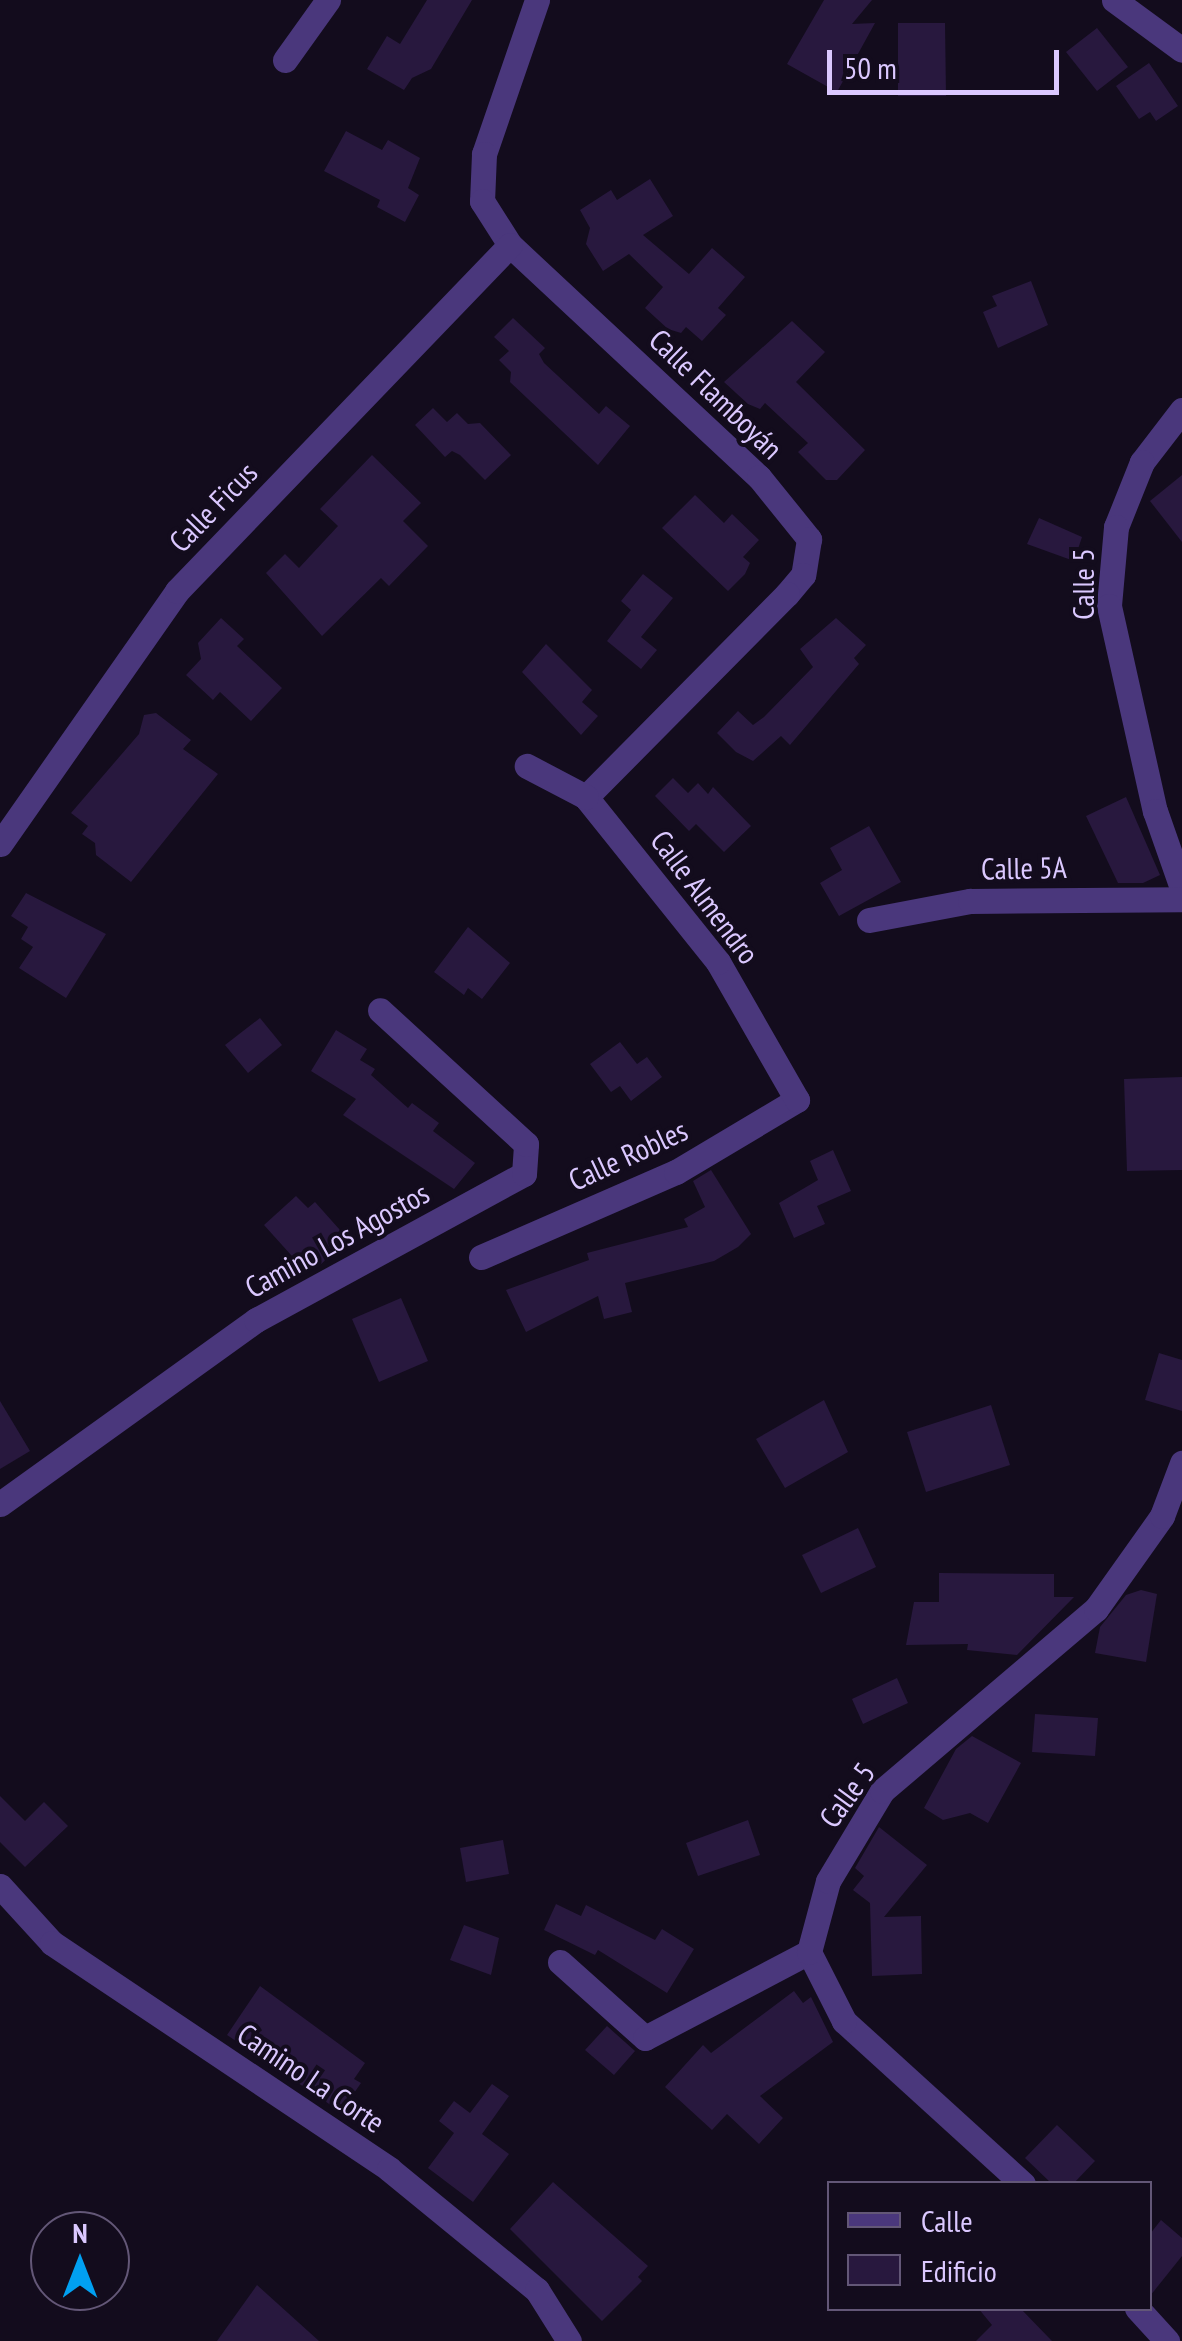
<!DOCTYPE html>
<meta charset="utf-8">
<style>
body{margin:0}
#map{position:relative;width:1182px;height:2341px;overflow:hidden;background:#130c1d;font-family:"PT Sans Narrow",sans-serif}
div>[style]{position:absolute}
[style*='--x']{left:calc(var(--x)*1px);top:calc(var(--y)*1px);width:calc(var(--w)*1px);rotate:calc(var(--a)*1deg)}
.building>*{inset:0;background:#28183e}
.street>*{height:25px;margin:-12.5px;padding:0 12.5px;transform-origin:12.5px;border-radius:12.5px;background:#4a377c}
span{translate:-50% -50%;white-space:nowrap;text-align:center;line-height:1.15;-webkit-text-stroke:8px #130c1d;paint-order:stroke}
.street-label{font-size:30px;color:#dbc8ff}
.legend{position:absolute;left:827px;top:2181px;width:325px;height:130px;box-sizing:border-box;background:#130c1d;border:2px solid #635777;margin:0;padding:12px 18px;list-style:none;font-size:30px;color:#dbc8ff}
.legend li{display:flex;align-items:center;gap:20px;height:50px}
.legend b{width:50px;border:2px solid #635777}
.north{position:absolute;left:30px;top:2211px;width:100px;height:100px;box-sizing:border-box;background:#130c1d;border:2px solid #635777;border-radius:50%;rotate:0deg;font-size:28px;font-weight:700;line-height:40px;text-align:center;color:#dbc8ff}
.north::after{content:'';display:block;margin:auto;width:35px;height:45px;background:#01a0f1;clip-path:polygon(50% 0,100% 100%,50% 72%,0 100%)}
.scale{position:absolute;left:827px;top:50px;width:232px;height:45px;box-sizing:border-box;border:5px solid #dbc8ff;border-top:0;padding-left:12px;font-size:30px;line-height:35px;white-space:nowrap;color:#dbc8ff;-webkit-text-stroke:8px #130c1d;paint-order:stroke}
</style>
<div id="map">
<div class="building">
<i style="clip-path:polygon(427px 0,472px 0,431px 69px,412px 78px,404px 90px,367px 69px,387px 36px,400px 44px)"></i>
<i style="clip-path:polygon(824px 0,872px 0,852px 24px,875px 23px,837px 92px,787px 64px)"></i>
<i style="clip-path:polygon(898px 23px,945px 23px,946px 96px,898px 96px)"></i>
<i style="clip-path:polygon(1097px 28px,1128px 67px,1097px 91px,1066px 52px)"></i>
<i style="clip-path:polygon(1149px 63px,1178px 106px,1156px 121px,1150px 112px,1139px 119px,1116px 86px)"></i>
<i style="clip-path:polygon(346px 131px,382px 150px,388px 140px,420px 158px,408px 188px,419px 195px,405px 222px,377px 207px,380px 200px,324px 171px)"></i>
<i style="clip-path:polygon(650px 179px,673px 216px,643px 235px,689px 274px,712px 248px,745px 277px,718px 308px,726px 315px,702px 341px,686px 327px,681px 333px,668px 329px,645px 308px,663px 287px,629px 254px,603px 271px,586px 244px,590px 228px,580px 210px,611px 190px,617px 200px)"></i>
<i style="clip-path:polygon(1031px 281px,1048px 325px,998px 348px,983px 312px,997px 306px,992px 296px)"></i>
<i style="clip-path:polygon(513px 318px,545px 348px,539px 354px,544px 363px,599px 414px,606px 406px,630px 426px,598px 465px,510px 382px,511px 372px,499px 360px,509px 351px,494px 337px)"></i>
<i style="clip-path:polygon(792px 321px,825px 352px,796px 382px,865px 450px,837px 480px,826px 480px,798px 452px,808px 443px,765px 403px,760px 409px,748px 404px,724px 382px)"></i>
<i style="clip-path:polygon(433px 408px,447px 422px,457px 413px,468px 424px,480px 423px,511px 455px,485px 480px,460px 455px,452px 451px,445px 457px,415px 425px)"></i>
<i style="clip-path:polygon(372px 455px,421px 503px,403px 521px,428px 546px,389px 586px,381px 578px,322px 636px,266px 573px,285px 554px,299px 568px,338px 526px,320px 509px)"></i>
<i style="clip-path:polygon(1182px 475px,1182px 542px,1150px 501px)"></i>
<i style="clip-path:polygon(695px 495px,724px 523px,732px 514px,759px 540px,743px 557px,750px 563px,745px 574px,728px 591px,662px 528px)"></i>
<i style="clip-path:polygon(1039px 518px,1082px 537px,1074px 561px,1027px 544px)"></i>
<i style="clip-path:polygon(643px 574px,673px 598px,641px 637px,657px 650px,641px 669px,607px 641px,631px 610px,621px 601px)"></i>
<i style="clip-path:polygon(221px 618px,244px 639px,237px 646px,282px 688px,251px 721px,220px 692px,213px 700px,186px 675px,201px 659px,198px 643px)"></i>
<i style="clip-path:polygon(836px 618px,866px 645px,854px 658px,859px 664px,790px 745px,781px 736px,753px 761px,736px 752px,717px 733px,738px 711px,753px 725px,764px 717px,813px 667px,800px 649px)"></i>
<i style="clip-path:polygon(546px 644px,592px 690px,582px 702px,598px 716px,581px 735px,522px 672px)"></i>
<i style="clip-path:polygon(156px 713px,191px 740px,183px 749px,218px 774px,131px 882px,96px 855px,95px 843px,82px 834px,88px 826px,71px 813px,139px 734px,144px 715px)"></i>
<i style="clip-path:polygon(673px 778px,688px 793px,698px 783px,708px 794px,713px 787px,751px 826px,724px 852px,696px 824px,689px 831px,655px 796px)"></i>
<i style="clip-path:polygon(1126px 797px,1160px 875px,1143px 883px,1118px 883px,1086px 816px)"></i>
<i style="clip-path:polygon(869px 826px,901px 882px,839px 916px,820px 883px,842px 870px,830px 848px)"></i>
<i style="clip-path:polygon(26px 893px,106px 934px,66px 998px,19px 968px,33px 947px,21px 939px,28px 927px,11px 916px)"></i>
<i style="clip-path:polygon(468px 927px,510px 963px,482px 999px,468px 988px,464px 995px,434px 972px)"></i>
<i style="clip-path:polygon(260px 1018px,282px 1045px,248px 1073px,225px 1045px)"></i>
<i style="clip-path:polygon(336px 1030px,367px 1049px,360px 1060px,375px 1069px,371px 1075px,408px 1108px,412px 1103px,439px 1123px,433px 1131px,475px 1163px,454px 1189px,343px 1115px,356px 1099px,311px 1071px)"></i>
<i style="clip-path:polygon(620px 1042px,637px 1064px,647px 1057px,662px 1077px,631px 1101px,620px 1086px,611px 1092px,590px 1064px)"></i>
<i style="clip-path:polygon(1182px 1077px,1182px 1170px,1127px 1171px,1124px 1079px)"></i>
<i style="clip-path:polygon(833px 1150px,851px 1191px,817px 1206px,825px 1224px,794px 1238px,779px 1203px,818px 1180px,810px 1161px)"></i>
<i style="clip-path:polygon(711px 1170px,751px 1234px,738px 1247px,714px 1261px,625px 1283px,632px 1312px,604px 1319px,598px 1296px,526px 1332px,506px 1290px,589px 1260px,587px 1253px,688px 1227px,684px 1219px,705px 1207px,693px 1181px)"></i>
<i style="clip-path:polygon(296px 1196px,308px 1208px,315px 1202px,348px 1239px,319px 1266px,310px 1256px,300px 1265px,264px 1225px)"></i>
<i style="clip-path:polygon(401px 1298px,428px 1361px,379px 1382px,352px 1319px)"></i>
<i style="clip-path:polygon(1159px 1353px,1182px 1360px,1182px 1411px,1145px 1400px)"></i>
<i style="clip-path:polygon(824px 1400px,848px 1452px,785px 1488px,756px 1439px)"></i>
<i style="clip-path:polygon(0 1401px,30px 1451px,0 1469px)"></i>
<i style="clip-path:polygon(991px 1405px,1010px 1465px,926px 1492px,907px 1432px)"></i>
<i style="clip-path:polygon(858px 1528px,876px 1567px,821px 1593px,802px 1555px)"></i>
<i style="clip-path:polygon(939px 1573px,1054px 1574px,1054px 1597px,1074px 1597px,1017px 1655px,967px 1650px,968px 1644px,906px 1645px,914px 1602px,939px 1602px)"></i>
<i style="clip-path:polygon(1141px 1590px,1157px 1594px,1146px 1662px,1095px 1653px,1100px 1627px,1126px 1595px)"></i>
<i style="clip-path:polygon(897px 1678px,908px 1703px,863px 1724px,852px 1699px)"></i>
<i style="clip-path:polygon(1035px 1714px,1098px 1718px,1095px 1756px,1032px 1752px)"></i>
<i style="clip-path:polygon(972px 1736px,1021px 1763px,988px 1823px,970px 1813px,943px 1820px,924px 1808px,956px 1749px)"></i>
<i style="clip-path:polygon(0 1796px,25px 1821px,44px 1802px,68px 1826px,25px 1867px,0 1842px)"></i>
<i style="clip-path:polygon(748px 1820px,760px 1855px,698px 1876px,686px 1843px)"></i>
<i style="clip-path:polygon(879px 1827px,927px 1865px,884px 1917px,921px 1916px,922px 1974px,872px 1976px,870px 1903px,853px 1890px,864px 1876px,855px 1868px)"></i>
<i style="clip-path:polygon(503px 1840px,509px 1874px,466px 1882px,460px 1848px)"></i>
<i style="clip-path:polygon(556px 1904px,581px 1916px,586px 1905px,655px 1940px,662px 1929px,694px 1949px,667px 1993px,598px 1950px,595px 1955px,544px 1930px)"></i>
<i style="clip-path:polygon(464px 1925px,499px 1938px,491px 1975px,450px 1960px)"></i>
<i style="clip-path:polygon(260px 1986px,365px 2063px,354px 2079px,361px 2083px,341px 2112px,227px 2035px)"></i>
<i style="clip-path:polygon(794px 1991px,803px 2003px,811px 1997px,833px 2042px,760px 2096px,783px 2118px,759px 2144px,727px 2114px,712px 2130px,665px 2087px,703px 2045px,711px 2053px)"></i>
<i style="clip-path:polygon(607px 2026px,635px 2051px,614px 2075px,585px 2050px)"></i>
<i style="clip-path:polygon(492px 2084px,509px 2096px,482px 2134px,509px 2154px,473px 2202px,428px 2168px,454px 2133px,439px 2121px,454px 2101px,470px 2113px)"></i>
<i style="clip-path:polygon(1057px 2125px,1095px 2161px,1073px 2184px,1052px 2184px,1025px 2158px)"></i>
<i style="clip-path:polygon(553px 2182px,648px 2266px,638px 2277px,642px 2281px,602px 2321px,510px 2229px)"></i>
<i style="clip-path:polygon(1161px 2220px,1182px 2238px,1182px 2256px,1150px 2296px,1150px 2234px)"></i>
<i style="clip-path:polygon(257px 2285px,319px 2341px,217px 2341px)"></i>
<i style="clip-path:polygon(978px 2308px,1020px 2308px,1052px 2341px,976px 2341px,992px 2325px)"></i>
</div>
<div class="street">
<i style="--x:537;--y:0;--w:163;--a:109"></i>
<i style="--x:484;--y:154;--w:47;--a:92.4"></i>
<i style="--x:482;--y:201;--w:52;--a:57.5"></i>
<i style="--x:510;--y:245;--w:340;--a:43"></i>
<i style="--x:759;--y:477;--w:80;--a:51.1"></i>
<i style="--x:809;--y:539;--w:36;--a:99"></i>
<i style="--x:803;--y:575;--w:25;--a:130"></i>
<i style="--x:787;--y:594;--w:286;--a:134.7"></i>
<i style="--x:1114;--y:0;--w:84;--a:36.3"></i>
<i style="--x:285;--y:60;--w:74;--a:-54.4"></i>
<i style="--x:1182;--y:410;--w:66;--a:127.6"></i>
<i style="--x:1142;--y:462;--w:70;--a:111.8"></i>
<i style="--x:1116;--y:527;--w:79;--a:95.1"></i>
<i style="--x:1109;--y:606;--w:210;--a:77.4"></i>
<i style="--x:1155;--y:811;--w:82;--a:70.7"></i>
<i style="--x:0;--y:844;--w:309;--a:-55"></i>
<i style="--x:177;--y:591;--w:480;--a:-46.1"></i>
<i style="--x:869;--y:920;--w:103;--a:-10.7"></i>
<i style="--x:970;--y:901;--w:212;--a:-0.5"></i>
<i style="--x:481;--y:1257;--w:213;--a:-23.6"></i>
<i style="--x:676;--y:1172;--w:141;--a:-30.8"></i>
<i style="--x:797;--y:1100;--w:159;--a:-119.8"></i>
<i style="--x:718;--y:962;--w:211;--a:-128.7"></i>
<i style="--x:586;--y:797;--w:67;--a:-152.3"></i>
<i style="--x:0;--y:1504;--w:315;--a:-35.7"></i>
<i style="--x:256;--y:1320;--w:305;--a:-28.6"></i>
<i style="--x:524;--y:1174;--w:30;--a:-86"></i>
<i style="--x:526;--y:1144;--w:198;--a:-137.5"></i>
<i style="--x:0;--y:1886;--w:77;--a:47.6"></i>
<i style="--x:52;--y:1943;--w:406;--a:33.8"></i>
<i style="--x:389;--y:2169;--w:191;--a:39.3"></i>
<i style="--x:537;--y:2290;--w:60;--a:57.9"></i>
<i style="--x:560;--y:1962;--w:114;--a:41.8"></i>
<i style="--x:645;--y:2038;--w:185;--a:-27.7"></i>
<i style="--x:1023;--y:2184;--w:242;--a:-137.7"></i>
<i style="--x:844;--y:2021;--w:77;--a:-116.9"></i>
<i style="--x:809;--y:1952;--w:73;--a:-75"></i>
<i style="--x:828;--y:1881;--w:105;--a:-59"></i>
<i style="--x:882;--y:1791;--w:281;--a:-40.4"></i>
<i style="--x:1096;--y:1609;--w:114;--a:-54.6"></i>
<i style="--x:1162;--y:1516;--w:57;--a:-69.3"></i>
<i style="--x:1137;--y:2308;--w:45;--a:47.7"></i>
</div>
<div class="street-label">
<span style="left:716px;top:394px;rotate:44deg">Calle Flamboyán</span>
<span style="left:213px;top:507px;rotate:-46deg">Calle Ficus</span>
<span style="left:1083px;top:584px;rotate:-90deg">Calle 5</span>
<span style="left:1024px;top:868px;rotate:-1deg">Calle 5A</span>
<span style="left:705px;top:897px;rotate:53deg">Calle Almendro</span>
<span style="left:628px;top:1155px;rotate:-25deg">Calle Robles</span>
<span style="left:337px;top:1240px;rotate:-29deg">Camino Los Agostos</span>
<span style="left:847px;top:1795px;rotate:-54deg">Calle 5</span>
<span style="left:311px;top:2078px;rotate:34deg">Camino La Corte</span>
</div>
<ul class="legend">
<li><b style="height:12px;background:#4a377c"></b>Calle</li>
<li><b style="height:28px;background:#28183e"></b>Edificio</li>
</ul>
<div class="north">N</div>
<div class="scale">50 m</div>
</div>
